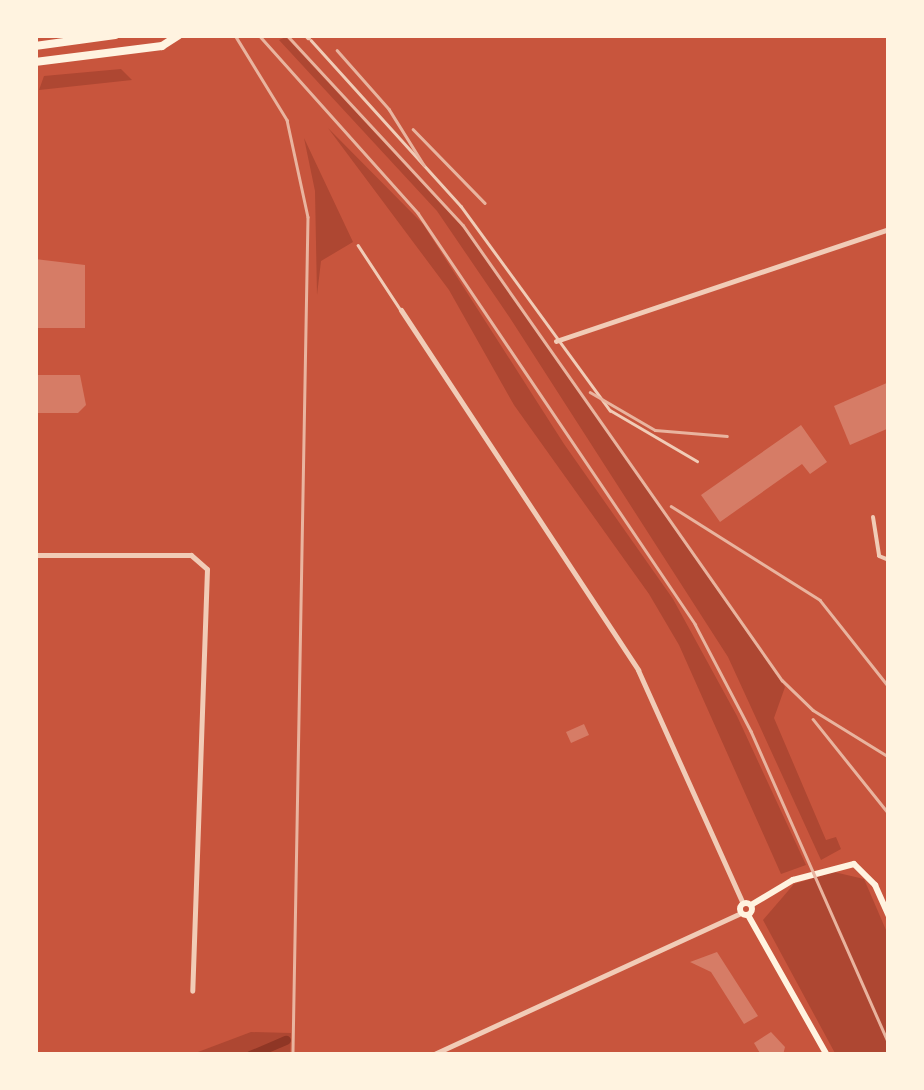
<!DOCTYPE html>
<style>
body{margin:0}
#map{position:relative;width:924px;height:1090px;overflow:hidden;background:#c8553d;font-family:"PT Sans",sans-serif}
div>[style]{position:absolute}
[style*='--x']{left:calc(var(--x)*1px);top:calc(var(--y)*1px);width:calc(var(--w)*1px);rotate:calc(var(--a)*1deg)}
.green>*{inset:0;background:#ae4732}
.canal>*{height:9px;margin:-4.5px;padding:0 4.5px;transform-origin:4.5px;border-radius:4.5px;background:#8f3625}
.building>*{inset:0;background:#d67c66}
.service>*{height:2.5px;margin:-1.25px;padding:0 1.25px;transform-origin:1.25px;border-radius:1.25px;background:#f1ccb7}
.pedestrian>*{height:4px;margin:-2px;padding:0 2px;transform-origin:2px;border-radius:2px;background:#f1ccb7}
.minor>*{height:5px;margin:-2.5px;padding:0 2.5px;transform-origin:2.5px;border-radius:2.5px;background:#f1ccb7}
.secondary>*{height:6px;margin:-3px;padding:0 3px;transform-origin:3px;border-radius:3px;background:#fff3e0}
.secondary>.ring{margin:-3px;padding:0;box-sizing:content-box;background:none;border:6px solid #fff3e0;border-radius:50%}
.primary>*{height:8px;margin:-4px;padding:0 4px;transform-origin:4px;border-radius:4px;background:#fff3e0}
.rail>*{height:2.5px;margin:-1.25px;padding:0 1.25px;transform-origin:1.25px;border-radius:1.25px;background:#e9b49f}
span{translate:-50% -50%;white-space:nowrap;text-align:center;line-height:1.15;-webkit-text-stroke:9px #fff3e0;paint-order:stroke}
.frame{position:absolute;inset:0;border:38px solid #fff3e0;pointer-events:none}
</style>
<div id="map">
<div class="green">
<i style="clip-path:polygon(286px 37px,466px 231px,785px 687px,774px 718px,826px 840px,836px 837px,841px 849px,821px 860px,728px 657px,510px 318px,437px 211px,279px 40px)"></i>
<i style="clip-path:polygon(121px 69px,132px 80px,39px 90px,44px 76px)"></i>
<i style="clip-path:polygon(328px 128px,423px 224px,564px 444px,673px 599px,737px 716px,806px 865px,781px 874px,679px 645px,649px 594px,514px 405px,449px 290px)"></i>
<i style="clip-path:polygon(304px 138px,353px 242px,321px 261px,317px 295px,315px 191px)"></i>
<i style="clip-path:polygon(834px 872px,864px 879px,889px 937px,889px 1055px,836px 1055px,763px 920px,794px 884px)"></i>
<i style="clip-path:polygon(251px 1032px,291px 1033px,290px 1055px,190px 1055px)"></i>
</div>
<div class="canal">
<i style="--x:250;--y:1055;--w:39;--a:-23"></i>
</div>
<div class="building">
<i style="clip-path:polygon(35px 259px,85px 265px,85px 328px,35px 328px)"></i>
<i style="clip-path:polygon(35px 375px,80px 375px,86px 405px,78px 413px,35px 413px)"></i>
<i style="clip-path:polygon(889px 382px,889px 428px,850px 445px,834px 406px)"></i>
<i style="clip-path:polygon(801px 425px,827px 462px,810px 474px,802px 464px,720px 522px,701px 495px)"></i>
<i style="clip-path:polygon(584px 724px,589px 735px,571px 743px,566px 732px)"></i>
<i style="clip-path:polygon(717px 952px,758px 1016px,744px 1024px,711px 972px,690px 962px)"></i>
<i style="clip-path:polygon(771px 1032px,785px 1047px,783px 1055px,761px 1055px,754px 1043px)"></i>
</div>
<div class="service">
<i style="--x:311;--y:40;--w:224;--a:47.9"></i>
<i style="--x:461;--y:206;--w:253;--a:53.9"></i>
<i style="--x:610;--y:410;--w:101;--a:30.4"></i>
<i style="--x:358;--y:245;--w:77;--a:56.7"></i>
</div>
<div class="pedestrian">
<i style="--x:873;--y:517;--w:39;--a:81"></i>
<i style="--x:879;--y:556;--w:11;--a:22"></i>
</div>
<div class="minor">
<i style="--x:306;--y:35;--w:3;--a:45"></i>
<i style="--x:401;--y:310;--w:431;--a:56.6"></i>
<i style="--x:638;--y:670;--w:256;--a:65.8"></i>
<i style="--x:556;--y:341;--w:351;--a:-18.6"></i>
<i style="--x:35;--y:555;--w:156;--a:0"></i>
<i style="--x:191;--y:555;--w:21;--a:41"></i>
<i style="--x:207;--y:569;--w:422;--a:92"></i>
<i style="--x:432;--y:1055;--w:340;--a:-24.7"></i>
</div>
<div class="secondary">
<i class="ring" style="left:740px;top:903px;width:6px;height:6px"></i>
<i style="--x:751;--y:905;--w:49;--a:-30.8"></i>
<i style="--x:793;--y:880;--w:63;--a:-14.7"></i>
<i style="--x:854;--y:864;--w:30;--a:45"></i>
<i style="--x:875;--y:885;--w:34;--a:66"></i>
<i style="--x:748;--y:915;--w:161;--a:60.6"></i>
</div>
<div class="primary">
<i style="--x:35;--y:46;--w:81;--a:-7.8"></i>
<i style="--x:35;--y:62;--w:128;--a:-7.2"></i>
<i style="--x:162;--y:46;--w:20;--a:-33"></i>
</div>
<div class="rail">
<i style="--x:235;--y:35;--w:100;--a:58.5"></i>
<i style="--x:287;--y:120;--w:99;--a:77.8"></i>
<i style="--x:308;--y:217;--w:838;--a:91.03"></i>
<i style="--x:259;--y:35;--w:239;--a:48.2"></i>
<i style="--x:418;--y:213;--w:496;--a:56"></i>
<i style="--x:695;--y:624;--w:121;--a:62.4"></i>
<i style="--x:751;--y:731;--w:342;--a:66.2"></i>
<i style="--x:287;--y:35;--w:259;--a:47.2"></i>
<i style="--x:463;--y:225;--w:556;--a:54.97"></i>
<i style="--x:782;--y:680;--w:43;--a:44.1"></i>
<i style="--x:813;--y:710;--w:89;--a:31.7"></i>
<i style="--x:337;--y:50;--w:79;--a:48.6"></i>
<i style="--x:389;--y:109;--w:66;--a:58"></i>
<i style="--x:413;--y:129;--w:103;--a:45.8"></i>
<i style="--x:590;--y:392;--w:75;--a:30.3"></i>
<i style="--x:655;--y:430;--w:72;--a:4.8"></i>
<i style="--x:671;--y:506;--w:176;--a:32.2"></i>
<i style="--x:820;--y:600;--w:111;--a:51.6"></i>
<i style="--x:813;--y:719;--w:122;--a:51.3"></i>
</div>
<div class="frame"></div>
</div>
